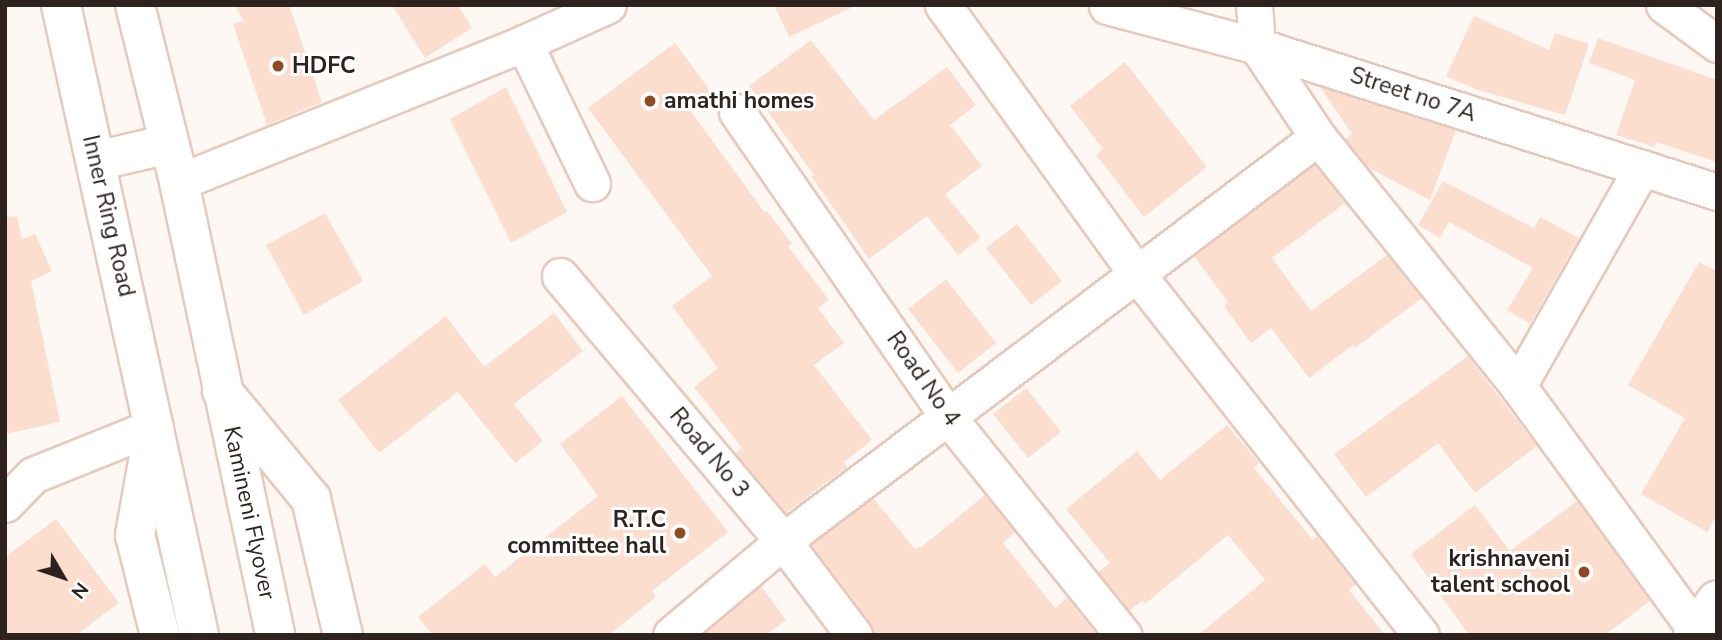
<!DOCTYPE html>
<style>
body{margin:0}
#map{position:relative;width:1722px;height:640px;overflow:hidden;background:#fef8f5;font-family:"Nunito Sans",sans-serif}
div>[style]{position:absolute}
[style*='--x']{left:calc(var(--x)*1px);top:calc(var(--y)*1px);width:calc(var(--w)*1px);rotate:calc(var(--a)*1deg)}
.building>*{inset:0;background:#fcdecf}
.roads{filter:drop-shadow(2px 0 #e7c9bb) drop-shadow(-2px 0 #e7c9bb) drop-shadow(0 2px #e7c9bb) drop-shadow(0 -2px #e7c9bb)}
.minor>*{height:35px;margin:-17.5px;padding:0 17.5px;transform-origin:17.5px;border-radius:17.5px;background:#fff}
.tertiary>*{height:38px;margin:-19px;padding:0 19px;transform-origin:19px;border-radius:19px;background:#fff}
.trunk>*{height:38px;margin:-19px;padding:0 19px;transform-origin:19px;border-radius:19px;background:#fff}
.dots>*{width:19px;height:19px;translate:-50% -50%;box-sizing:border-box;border:4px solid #fff;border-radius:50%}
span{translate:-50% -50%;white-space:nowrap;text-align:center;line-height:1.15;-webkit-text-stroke:6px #fff;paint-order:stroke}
.poi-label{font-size:23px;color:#2d221d;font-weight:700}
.left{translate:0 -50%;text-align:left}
.right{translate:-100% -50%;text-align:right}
.street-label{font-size:23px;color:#2d221d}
.frame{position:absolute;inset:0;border:7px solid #2d221d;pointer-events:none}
.north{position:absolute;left:28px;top:542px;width:70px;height:70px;-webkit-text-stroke:5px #fff;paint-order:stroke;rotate:129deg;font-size:19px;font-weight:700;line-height:28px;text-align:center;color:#2d221d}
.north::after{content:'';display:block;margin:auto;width:24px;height:32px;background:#2d221d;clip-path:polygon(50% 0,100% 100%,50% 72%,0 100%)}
</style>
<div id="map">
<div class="building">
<i style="clip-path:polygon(235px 5px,289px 5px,322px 102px,267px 125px,233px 24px,243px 21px)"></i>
<i style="clip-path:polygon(392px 5px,458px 5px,472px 28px,425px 58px)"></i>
<i style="clip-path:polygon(774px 5px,857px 5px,789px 37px)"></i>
<i style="clip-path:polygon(1474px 16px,1549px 50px,1555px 33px,1589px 44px,1565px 115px,1475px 89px,1446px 76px)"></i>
<i style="clip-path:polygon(1598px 38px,1717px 80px,1717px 162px,1656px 142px,1654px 147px,1616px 135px,1635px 80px,1589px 63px)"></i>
<i style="clip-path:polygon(811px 40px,874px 120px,947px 67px,976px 105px,950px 125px,982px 166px,945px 194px,981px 238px,958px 255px,927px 216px,869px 259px,812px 177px,814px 175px,749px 86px)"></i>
<i style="clip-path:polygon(675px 43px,712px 93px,690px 110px,765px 213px,767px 211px,792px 244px,788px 246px,829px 300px,818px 308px,844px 343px,814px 365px,872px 440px,844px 462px,847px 467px,786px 513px,735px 453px,742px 448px,694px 387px,718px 368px,672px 306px,712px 276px,588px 108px)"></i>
<i style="clip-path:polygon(1125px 62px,1207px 167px,1144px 217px,1096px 155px,1103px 149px,1070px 106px)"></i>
<i style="clip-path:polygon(506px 87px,567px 212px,511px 243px,450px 119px)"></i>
<i style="clip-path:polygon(1320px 87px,1456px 130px,1430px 200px,1369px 168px,1345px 139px,1352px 134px)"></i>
<i style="clip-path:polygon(1315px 165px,1345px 203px,1272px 258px,1311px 311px,1387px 255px,1422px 298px,1355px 348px,1353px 345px,1309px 378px,1271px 328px,1251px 343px,1224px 306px,1228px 302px,1194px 256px)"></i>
<i style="clip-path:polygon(1443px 181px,1534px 228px,1540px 217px,1579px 238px,1530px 324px,1507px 310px,1533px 268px,1449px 222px,1440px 238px,1418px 225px)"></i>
<i style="clip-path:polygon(325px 213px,363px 281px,304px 315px,266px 245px)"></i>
<i style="clip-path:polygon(17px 216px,22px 239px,35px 234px,52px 271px,31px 281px,60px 422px,5px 434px,5px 217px)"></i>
<i style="clip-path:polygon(1017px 224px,1062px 281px,1031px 305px,986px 248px)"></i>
<i style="clip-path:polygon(1699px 262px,1717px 271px,1717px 515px,1707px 532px,1641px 494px,1685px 418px,1628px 385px)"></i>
<i style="clip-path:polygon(946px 279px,996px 343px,958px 373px,908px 309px)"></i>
<i style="clip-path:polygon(554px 313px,583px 351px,514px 404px,543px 441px,515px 463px,458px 392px,379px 453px,338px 400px,446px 316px,484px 367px)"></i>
<i style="clip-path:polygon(1468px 356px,1537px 446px,1475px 493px,1438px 443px,1366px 497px,1334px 454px)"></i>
<i style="clip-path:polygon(1026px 388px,1061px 432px,1028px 458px,993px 414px)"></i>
<i style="clip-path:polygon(622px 396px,728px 532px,652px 591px,656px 597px,609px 635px,433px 635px,418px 617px,485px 564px,495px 577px,598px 496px,560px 444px)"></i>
<i style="clip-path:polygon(1227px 425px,1259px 463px,1254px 468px,1313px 540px,1317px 536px,1356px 584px,1349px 590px,1385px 635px,1198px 635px,1265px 580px,1228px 535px,1145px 604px,1142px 601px,1129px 611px,1098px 572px,1110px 563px,1066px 509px,1137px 451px,1160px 480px)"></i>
<i style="clip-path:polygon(985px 495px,1015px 532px,1003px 543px,1055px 608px,1067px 598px,1097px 635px,875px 635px,870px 623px,811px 545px,873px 498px,915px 549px,919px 546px,920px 548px)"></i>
<i style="clip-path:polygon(1577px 501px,1650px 601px,1605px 635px,1469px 635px,1411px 554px,1475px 505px,1510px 551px)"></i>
<i style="clip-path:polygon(56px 519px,119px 603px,76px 635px,5px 635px,5px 557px)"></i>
<i style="clip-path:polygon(761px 586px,786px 620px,766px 635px,703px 635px)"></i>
</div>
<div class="roads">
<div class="minor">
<i style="--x:943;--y:5;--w:332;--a:54.2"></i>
<i style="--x:1137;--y:274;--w:459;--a:51.8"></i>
<i style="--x:1254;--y:5;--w:41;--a:85.8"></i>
<i style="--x:1257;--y:46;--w:110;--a:56.2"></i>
<i style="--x:1318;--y:137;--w:319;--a:51.2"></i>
<i style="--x:1518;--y:386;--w:302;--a:53.9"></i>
<i style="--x:1664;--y:5;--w:66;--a:36.3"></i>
<i style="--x:1107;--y:6;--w:155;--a:14.9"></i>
<i style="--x:1257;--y:46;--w:483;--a:17.6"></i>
<i style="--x:524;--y:43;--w:156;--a:64.1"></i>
<i style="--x:737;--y:112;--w:371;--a:55.3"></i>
<i style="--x:948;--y:417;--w:280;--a:51.2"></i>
<i style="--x:179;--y:182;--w:372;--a:-21.9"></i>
<i style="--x:524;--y:43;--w:92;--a:-24.3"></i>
<i style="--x:560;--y:276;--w:346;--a:49.9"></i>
<i style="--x:783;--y:541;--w:118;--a:52.9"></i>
<i style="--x:1518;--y:386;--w:251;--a:-60.4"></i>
<i style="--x:5;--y:504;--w:40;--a:-46"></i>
<i style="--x:33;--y:475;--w:131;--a:-21.9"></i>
<i style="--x:671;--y:635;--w:146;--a:-40"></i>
<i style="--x:783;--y:541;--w:670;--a:-37.06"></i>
</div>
<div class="tertiary">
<i style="--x:222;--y:391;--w:140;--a:50.5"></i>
<i style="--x:311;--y:499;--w:140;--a:76.8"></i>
<i style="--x:154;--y:428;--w:109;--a:100.1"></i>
<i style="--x:135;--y:535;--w:103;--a:76"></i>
<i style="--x:1693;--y:635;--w:42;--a:-55.6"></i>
</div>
<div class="trunk">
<i style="--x:61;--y:5;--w:645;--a:77.64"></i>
<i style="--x:135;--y:5;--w:182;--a:76"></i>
<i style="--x:179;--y:182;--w:463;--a:78"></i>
<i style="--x:96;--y:161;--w:75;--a:-13.1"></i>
</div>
</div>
<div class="dots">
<i style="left:278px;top:66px;background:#904a23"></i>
<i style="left:650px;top:101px;background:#904a23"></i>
<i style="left:680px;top:533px;background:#904a23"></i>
<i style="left:1584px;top:572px;background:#904a23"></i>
</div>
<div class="poi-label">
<span class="left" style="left:292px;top:66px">HDFC</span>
<span class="left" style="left:664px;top:101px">amathi homes</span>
<span class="right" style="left:666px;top:533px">R.T.C<br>committee hall</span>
<span class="right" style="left:1570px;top:572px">krishnaveni<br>talent school</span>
</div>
<div class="street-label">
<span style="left:1413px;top:95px;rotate:18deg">Street no 7A</span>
<span style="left:108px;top:216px;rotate:77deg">Inner Ring Road</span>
<span style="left:923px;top:379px;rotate:55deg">Road No 4</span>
<span style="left:709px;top:453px;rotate:50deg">Road No 3</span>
<span style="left:249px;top:513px;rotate:78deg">Kamineni Flyover</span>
</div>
<div class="frame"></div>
<div class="north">N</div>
</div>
